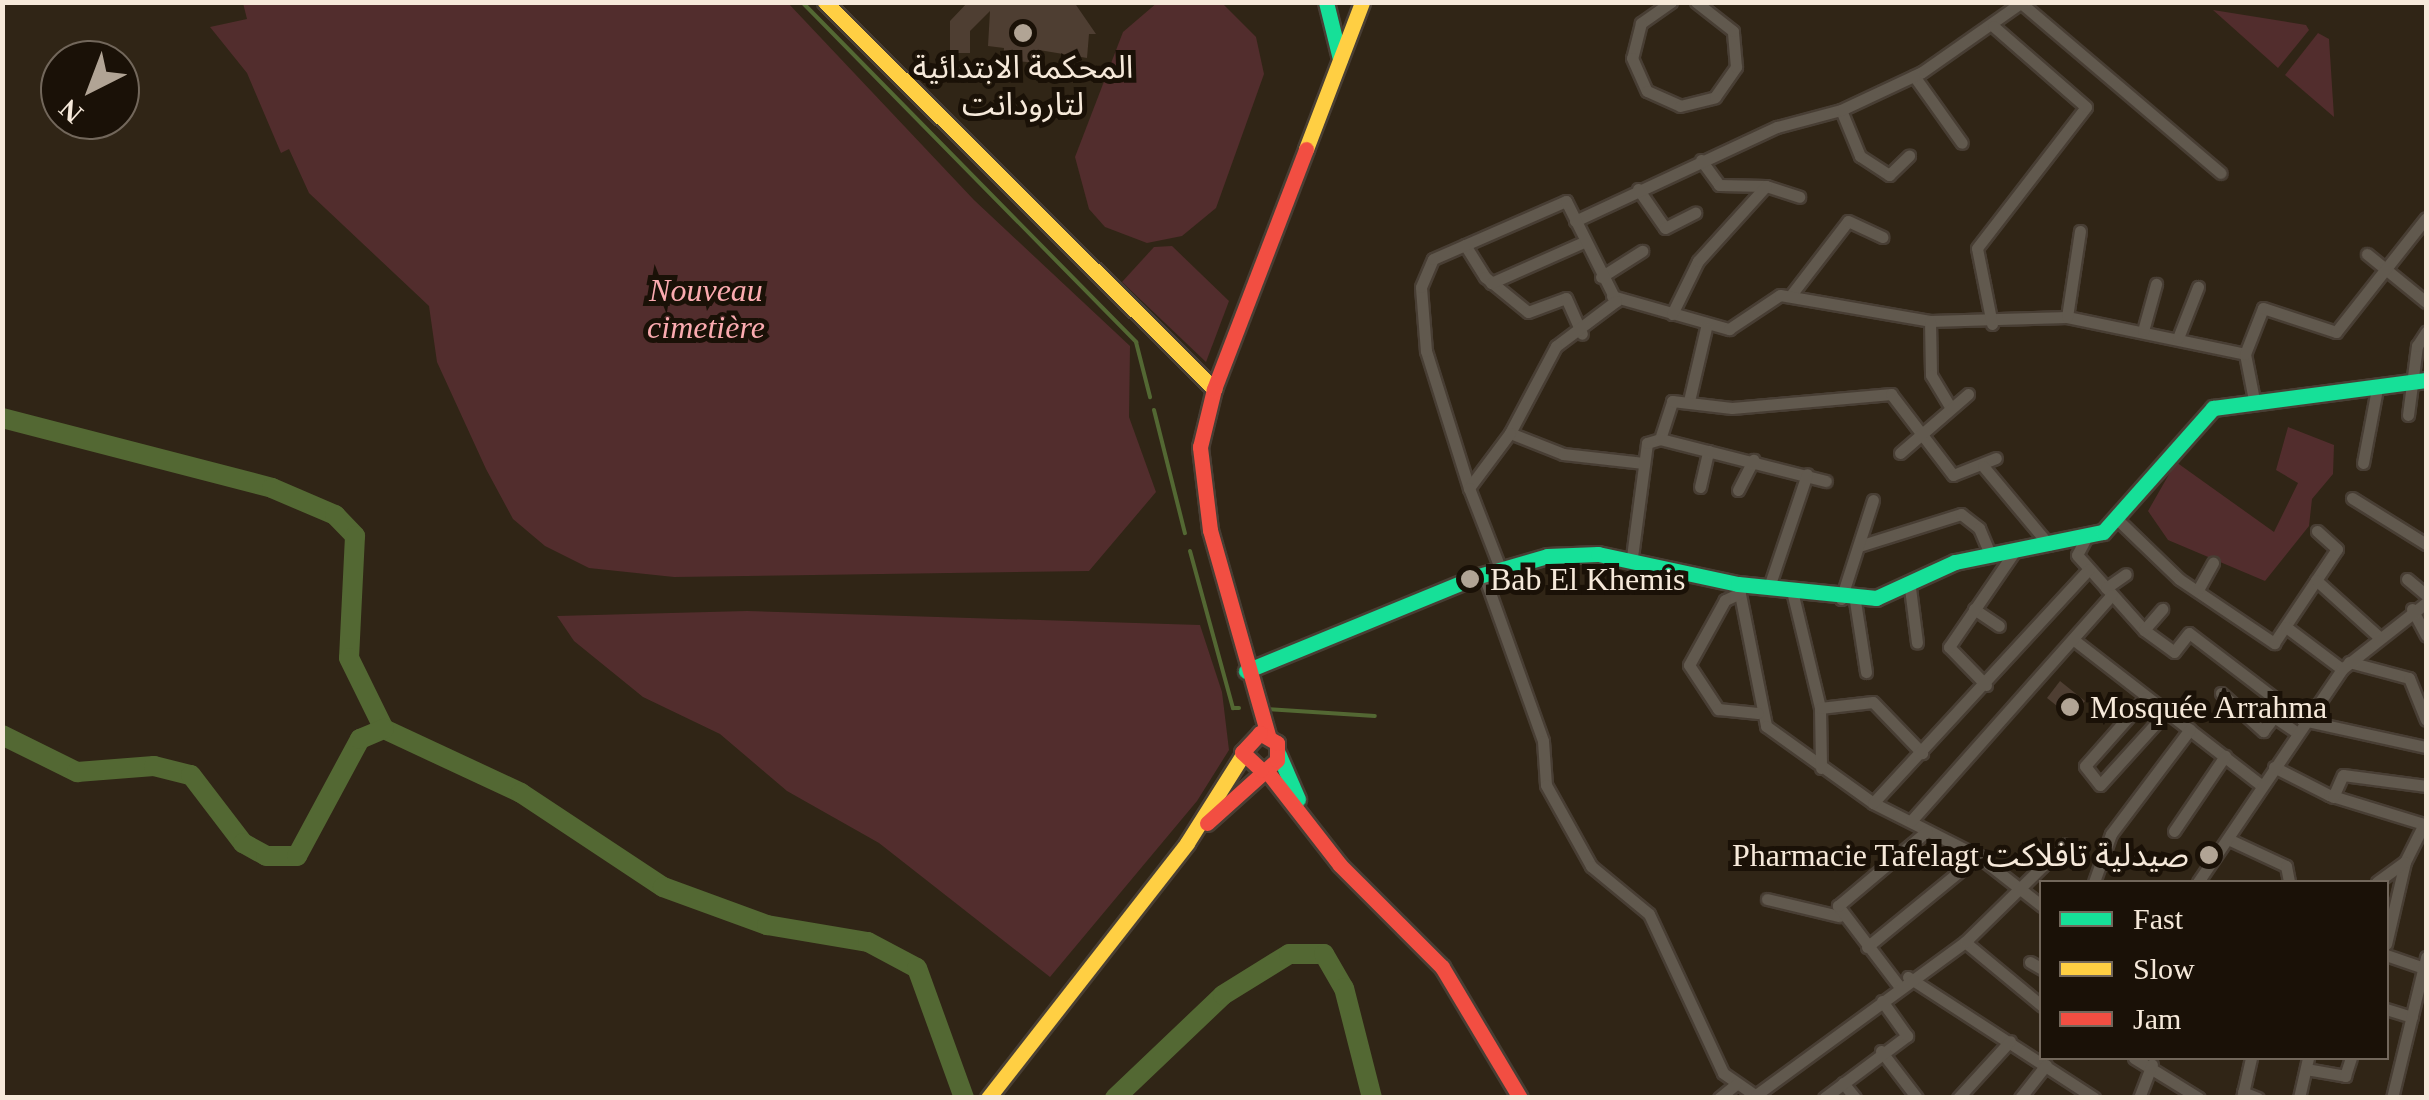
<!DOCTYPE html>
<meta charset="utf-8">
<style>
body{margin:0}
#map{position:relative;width:2429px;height:1100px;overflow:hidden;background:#302516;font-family:"Times New Roman","Noto Sans Arabic",serif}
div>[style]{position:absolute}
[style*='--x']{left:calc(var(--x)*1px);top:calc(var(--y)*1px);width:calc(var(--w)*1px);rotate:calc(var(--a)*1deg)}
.green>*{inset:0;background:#522d2d}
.stream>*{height:4px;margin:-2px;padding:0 2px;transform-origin:2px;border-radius:2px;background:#536833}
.river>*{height:20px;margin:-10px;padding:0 10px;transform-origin:10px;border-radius:10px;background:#536833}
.building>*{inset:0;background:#4e3e32}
.roads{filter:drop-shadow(2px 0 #483e34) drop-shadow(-2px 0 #483e34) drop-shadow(0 2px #483e34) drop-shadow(0 -2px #483e34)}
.street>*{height:11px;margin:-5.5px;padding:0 5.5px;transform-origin:5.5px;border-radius:5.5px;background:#61594e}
.fast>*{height:15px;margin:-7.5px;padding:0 7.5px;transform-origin:7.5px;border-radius:7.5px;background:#16e098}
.slow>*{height:15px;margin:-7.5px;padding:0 7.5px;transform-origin:7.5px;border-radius:7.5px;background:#ffcf43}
.jam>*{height:15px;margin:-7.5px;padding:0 7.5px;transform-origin:7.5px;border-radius:7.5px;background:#f24e42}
.dots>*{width:28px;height:28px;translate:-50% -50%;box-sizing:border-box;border:5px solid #1a1107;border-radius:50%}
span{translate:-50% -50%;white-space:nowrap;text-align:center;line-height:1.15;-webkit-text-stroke:10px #1a1107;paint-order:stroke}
.poi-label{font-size:32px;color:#f6e9da}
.left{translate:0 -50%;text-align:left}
.right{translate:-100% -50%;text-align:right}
.park-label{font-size:32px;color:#fbabb0;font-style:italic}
.frame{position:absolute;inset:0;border:5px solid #f6e9da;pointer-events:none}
.legend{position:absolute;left:2039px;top:880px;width:350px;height:180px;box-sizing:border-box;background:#1a1107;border:2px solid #72675b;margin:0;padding:12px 18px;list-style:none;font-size:30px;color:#f6e9da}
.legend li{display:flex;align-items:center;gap:20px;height:50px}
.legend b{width:50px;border:2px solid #72675b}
.north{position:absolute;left:40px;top:40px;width:100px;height:100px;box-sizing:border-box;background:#1a1107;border:2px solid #72675b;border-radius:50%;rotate:222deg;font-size:28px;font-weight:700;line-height:40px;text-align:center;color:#f6e9da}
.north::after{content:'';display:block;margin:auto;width:35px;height:45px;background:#b1a495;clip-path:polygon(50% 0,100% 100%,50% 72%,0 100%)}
</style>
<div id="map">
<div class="green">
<i style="clip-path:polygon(1158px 2px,1224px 5px,1256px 37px,1264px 74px,1216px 208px,1182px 236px,1147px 243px,1105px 227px,1089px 209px,1075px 157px,1123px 32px)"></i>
<i style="clip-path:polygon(243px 3px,788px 3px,974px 200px,1130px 346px,1129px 417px,1156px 492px,1089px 571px,674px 577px,589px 568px,545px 546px,513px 519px,486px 469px,437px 362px,429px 306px,309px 193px,289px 149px,281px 153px,247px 73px,210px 27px,247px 19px)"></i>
<i style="clip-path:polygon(2213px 10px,2306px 25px,2309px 30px,2278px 68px)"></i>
<i style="clip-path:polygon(2318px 33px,2329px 39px,2334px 117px,2285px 75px)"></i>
<i style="clip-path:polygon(1172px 246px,1229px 301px,1206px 362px,1122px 282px,1154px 247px)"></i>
<i style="clip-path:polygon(2288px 427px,2334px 445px,2333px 474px,2312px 499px,2309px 526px,2265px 581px,2168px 540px,2148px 511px,2176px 462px,2274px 532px,2298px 483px,2276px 470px)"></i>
<i style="clip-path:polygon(747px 611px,1200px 625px,1222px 692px,1229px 750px,1197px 801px,1050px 977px,879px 843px,787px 791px,720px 734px,643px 697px,574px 641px,557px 616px)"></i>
</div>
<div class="stream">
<i style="--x:802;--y:2;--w:477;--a:45.5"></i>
<i style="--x:1136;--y:342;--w:57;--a:75.7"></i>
<i style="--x:1154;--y:410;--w:127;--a:75.9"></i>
<i style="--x:1190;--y:551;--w:163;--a:74.7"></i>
<i style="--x:1233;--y:708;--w:6;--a:0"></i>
<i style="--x:1265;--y:709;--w:110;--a:3.6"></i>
</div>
<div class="river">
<i style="--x:2;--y:418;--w:279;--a:14.5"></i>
<i style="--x:272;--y:488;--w:69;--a:23.2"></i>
<i style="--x:335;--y:515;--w:29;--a:46"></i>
<i style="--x:355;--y:536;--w:122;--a:92.8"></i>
<i style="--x:349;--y:658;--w:79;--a:63.8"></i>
<i style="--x:384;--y:729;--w:151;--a:25"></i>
<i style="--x:521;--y:793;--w:170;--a:33.5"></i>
<i style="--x:663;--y:887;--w:111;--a:20.1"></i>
<i style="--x:767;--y:925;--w:102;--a:9.6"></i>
<i style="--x:868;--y:942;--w:55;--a:28"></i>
<i style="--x:917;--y:968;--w:138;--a:70.1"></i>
<i style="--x:2;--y:735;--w:84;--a:26.3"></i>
<i style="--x:77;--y:772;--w:77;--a:-4.5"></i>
<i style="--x:154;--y:766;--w:38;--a:14"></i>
<i style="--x:191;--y:775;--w:86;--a:52.6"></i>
<i style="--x:243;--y:843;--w:26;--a:29"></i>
<i style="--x:266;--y:856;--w:31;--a:0"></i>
<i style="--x:297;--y:856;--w:133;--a:-61.7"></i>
<i style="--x:360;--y:739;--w:26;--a:-23"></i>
<i style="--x:1115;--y:1098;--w:149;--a:-43.6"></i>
<i style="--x:1223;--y:995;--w:78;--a:-31.8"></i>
<i style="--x:1289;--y:954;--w:35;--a:0"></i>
<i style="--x:1324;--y:954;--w:39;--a:60"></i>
<i style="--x:1344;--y:988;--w:114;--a:75.7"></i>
</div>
<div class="building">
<i style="clip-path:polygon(968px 2px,1074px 2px,1096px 34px,1089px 34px,1087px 58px,1039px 50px,1038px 63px,1003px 60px,1004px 48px,988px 46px,990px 11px,970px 31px,970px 53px,950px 53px,950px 21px)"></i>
<i style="clip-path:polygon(2060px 681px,2085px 701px,2072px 718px,2047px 698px)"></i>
</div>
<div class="roads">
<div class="street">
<i style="--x:1671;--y:2;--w:37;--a:145"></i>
<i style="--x:1641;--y:23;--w:36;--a:104"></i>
<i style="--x:1632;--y:58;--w:36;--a:66"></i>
<i style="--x:1647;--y:91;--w:36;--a:24"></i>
<i style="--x:1680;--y:106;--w:36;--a:-14"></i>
<i style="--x:1715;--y:97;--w:37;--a:-55"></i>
<i style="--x:1736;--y:67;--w:36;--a:-95"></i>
<i style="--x:1733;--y:31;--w:47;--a:-141.9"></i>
<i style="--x:2021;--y:3;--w:262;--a:40.4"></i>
<i style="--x:1914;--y:76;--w:82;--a:54.4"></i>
<i style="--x:1841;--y:110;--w:50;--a:67.6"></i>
<i style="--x:1860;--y:156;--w:35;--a:33"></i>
<i style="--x:1889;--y:175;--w:28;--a:-44"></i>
<i style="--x:1701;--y:160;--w:31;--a:54"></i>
<i style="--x:1719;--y:185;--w:47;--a:1.2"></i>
<i style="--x:1766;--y:186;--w:35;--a:18"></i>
<i style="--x:1638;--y:189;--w:47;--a:55.3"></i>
<i style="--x:1665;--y:228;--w:34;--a:-27"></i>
<i style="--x:1575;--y:221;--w:223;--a:-25"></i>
<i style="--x:1777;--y:127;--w:66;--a:-14.9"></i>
<i style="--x:1841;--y:110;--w:89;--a:-25.1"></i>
<i style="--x:1922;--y:72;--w:122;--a:-35"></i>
<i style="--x:1465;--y:245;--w:38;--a:58"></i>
<i style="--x:1485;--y:277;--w:55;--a:39.1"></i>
<i style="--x:1528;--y:312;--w:40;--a:-20.2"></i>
<i style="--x:1566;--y:298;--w:39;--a:66"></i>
<i style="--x:2367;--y:254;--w:76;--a:39.1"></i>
<i style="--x:1601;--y:277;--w:49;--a:-32.4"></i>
<i style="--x:1491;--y:283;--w:102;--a:-23.8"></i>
<i style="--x:1791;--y:295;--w:93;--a:-52.4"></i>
<i style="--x:1848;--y:221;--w:38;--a:25"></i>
<i style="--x:1612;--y:296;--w:122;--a:15.8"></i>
<i style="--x:1729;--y:329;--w:61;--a:-33.7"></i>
<i style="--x:1780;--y:295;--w:152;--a:9.8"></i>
<i style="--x:1930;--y:321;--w:137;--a:-1.7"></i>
<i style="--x:2067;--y:317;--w:182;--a:11.7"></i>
<i style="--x:2245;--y:354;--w:47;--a:78.9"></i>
<i style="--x:1672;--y:314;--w:59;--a:-63.9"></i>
<i style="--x:1698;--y:261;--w:101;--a:-47.8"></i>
<i style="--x:2067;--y:317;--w:87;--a:-81.4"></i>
<i style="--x:1930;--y:321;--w:54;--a:88.9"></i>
<i style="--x:1931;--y:375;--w:37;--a:59"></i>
<i style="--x:1992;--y:324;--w:77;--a:-101.2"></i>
<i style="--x:1977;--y:248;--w:178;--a:-52.3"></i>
<i style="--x:2086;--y:107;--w:123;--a:-138.9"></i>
<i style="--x:2143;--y:331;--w:49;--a:-74.5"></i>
<i style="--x:2178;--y:338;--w:55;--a:-68.6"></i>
<i style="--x:2245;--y:354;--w:49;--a:-68.6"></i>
<i style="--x:2263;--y:308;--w:77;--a:18.2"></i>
<i style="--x:2336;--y:332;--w:145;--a:-51.7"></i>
<i style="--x:1689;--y:401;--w:75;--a:-76.9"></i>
<i style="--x:2408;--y:415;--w:70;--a:-82.6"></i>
<i style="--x:2417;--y:346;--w:17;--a:-57"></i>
<i style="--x:1510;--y:433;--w:57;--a:21.6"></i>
<i style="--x:1563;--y:454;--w:81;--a:6.4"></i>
<i style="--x:1660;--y:439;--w:40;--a:-72"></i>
<i style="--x:1672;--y:401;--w:60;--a:6.7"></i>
<i style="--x:1732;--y:408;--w:160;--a:-5"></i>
<i style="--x:1891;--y:394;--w:102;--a:52.6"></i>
<i style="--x:1953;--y:475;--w:46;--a:-21.6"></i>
<i style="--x:1900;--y:453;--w:90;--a:-40.9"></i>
<i style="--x:2363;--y:463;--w:75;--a:-79.3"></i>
<i style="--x:1983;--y:466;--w:103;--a:50.1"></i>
<i style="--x:1700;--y:487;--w:37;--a:-77"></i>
<i style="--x:1469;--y:488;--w:144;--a:-107.4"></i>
<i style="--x:1426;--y:351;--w:64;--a:-94.5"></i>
<i style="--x:1421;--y:287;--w:30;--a:-67"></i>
<i style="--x:1433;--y:259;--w:145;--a:-23.6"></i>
<i style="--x:1566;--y:201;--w:112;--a:63.4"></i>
<i style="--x:1616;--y:301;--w:75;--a:143.1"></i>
<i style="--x:1556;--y:346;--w:98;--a:117.9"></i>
<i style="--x:1510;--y:433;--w:69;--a:126.7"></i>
<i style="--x:1469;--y:488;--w:86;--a:68.8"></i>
<i style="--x:1738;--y:490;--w:34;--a:-63"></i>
<i style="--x:2352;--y:498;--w:87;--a:31.9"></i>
<i style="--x:2119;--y:521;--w:83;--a:44"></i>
<i style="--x:2179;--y:579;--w:115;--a:34"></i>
<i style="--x:2274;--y:643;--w:113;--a:-56.2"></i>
<i style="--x:2337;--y:549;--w:27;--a:-138"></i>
<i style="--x:2086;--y:538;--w:19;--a:118"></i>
<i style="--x:2077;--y:555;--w:101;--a:48.2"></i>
<i style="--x:2144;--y:630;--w:37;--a:36"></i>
<i style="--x:2174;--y:652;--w:24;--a:-52"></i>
<i style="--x:2189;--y:633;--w:107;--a:37.4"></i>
<i style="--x:2274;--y:698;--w:19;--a:90"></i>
<i style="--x:1859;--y:546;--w:107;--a:-17.4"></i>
<i style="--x:1961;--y:514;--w:23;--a:38"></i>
<i style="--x:1979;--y:528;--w:28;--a:67"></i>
<i style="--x:1632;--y:557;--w:115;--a:-82.5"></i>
<i style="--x:1647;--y:443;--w:14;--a:-17"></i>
<i style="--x:1660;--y:439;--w:171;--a:14.2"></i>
<i style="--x:1483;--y:573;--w:178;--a:70.3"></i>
<i style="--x:1543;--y:741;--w:44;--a:86.1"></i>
<i style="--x:1546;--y:785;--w:93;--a:60.9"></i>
<i style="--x:1591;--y:866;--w:75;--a:39.6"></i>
<i style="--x:1649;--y:914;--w:175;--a:65"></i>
<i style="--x:1723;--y:1073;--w:44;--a:34.8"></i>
<i style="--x:2407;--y:579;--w:25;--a:40"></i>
<i style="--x:2316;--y:580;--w:84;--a:42.1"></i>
<i style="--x:1738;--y:584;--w:145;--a:78.8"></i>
<i style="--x:1766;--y:726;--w:132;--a:35.7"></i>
<i style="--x:1873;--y:803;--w:118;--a:26.8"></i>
<i style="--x:1978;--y:856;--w:81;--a:38"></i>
<i style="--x:1769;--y:587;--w:119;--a:-71.4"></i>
<i style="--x:1910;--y:588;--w:55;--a:82.7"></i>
<i style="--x:2106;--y:588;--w:24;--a:-35"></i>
<i style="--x:2199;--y:588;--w:29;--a:-61"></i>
<i style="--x:1792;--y:591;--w:120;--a:76.5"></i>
<i style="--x:1820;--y:708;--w:60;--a:89"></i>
<i style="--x:1740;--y:593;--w:17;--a:155"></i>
<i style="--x:1725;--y:600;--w:74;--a:119"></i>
<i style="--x:1689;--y:665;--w:53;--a:56.6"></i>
<i style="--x:1718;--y:709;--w:40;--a:5.7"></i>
<i style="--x:1841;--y:599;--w:104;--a:-72.1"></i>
<i style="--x:1855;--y:601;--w:72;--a:81.2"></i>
<i style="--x:1974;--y:609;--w:30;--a:34"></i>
<i style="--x:2412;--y:609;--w:30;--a:62"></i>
<i style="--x:2286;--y:627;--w:70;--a:36.9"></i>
<i style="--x:2144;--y:630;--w:28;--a:-49"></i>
<i style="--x:2074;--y:640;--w:238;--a:37.8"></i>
<i style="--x:2349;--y:662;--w:62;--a:14.9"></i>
<i style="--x:2409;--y:678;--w:45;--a:68"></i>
<i style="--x:1986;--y:685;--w:53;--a:-134.2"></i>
<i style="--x:1949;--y:647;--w:119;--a:-55.6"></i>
<i style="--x:2221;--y:693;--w:57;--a:42.1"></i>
<i style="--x:2263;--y:731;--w:18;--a:-52"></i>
<i style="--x:2274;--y:717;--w:25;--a:34"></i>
<i style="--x:2146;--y:697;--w:92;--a:131.5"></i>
<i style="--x:2085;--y:766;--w:24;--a:52"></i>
<i style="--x:2100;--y:785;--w:100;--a:-47.8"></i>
<i style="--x:1820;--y:708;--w:53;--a:-6.5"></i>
<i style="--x:1873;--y:702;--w:71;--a:46.1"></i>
<i style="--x:2302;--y:720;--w:127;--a:12.3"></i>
<i style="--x:2274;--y:767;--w:62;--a:27"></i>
<i style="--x:2329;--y:795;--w:99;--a:17"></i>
<i style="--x:2424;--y:824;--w:42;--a:116.6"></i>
<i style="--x:2405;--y:862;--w:84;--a:103"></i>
<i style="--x:2333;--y:797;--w:24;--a:-66"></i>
<i style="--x:2343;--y:775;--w:84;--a:7.5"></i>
<i style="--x:1873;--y:803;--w:318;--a:-47.3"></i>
<i style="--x:1911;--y:821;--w:302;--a:-48.4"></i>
<i style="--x:2174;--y:831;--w:91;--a:-55.8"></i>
<i style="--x:2228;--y:839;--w:64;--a:25"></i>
<i style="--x:2286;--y:866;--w:16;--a:79"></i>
<i style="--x:2094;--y:882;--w:51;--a:-70.5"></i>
<i style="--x:2111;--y:834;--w:131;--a:-53"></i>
<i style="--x:2198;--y:882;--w:257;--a:-55.9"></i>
<i style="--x:2342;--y:669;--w:107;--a:-38.2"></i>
<i style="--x:2377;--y:882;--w:34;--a:-36"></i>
<i style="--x:1767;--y:899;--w:74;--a:13.3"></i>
<i style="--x:1965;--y:942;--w:100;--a:39.7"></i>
<i style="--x:1867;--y:947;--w:144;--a:-39.3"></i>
<i style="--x:2386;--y:955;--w:40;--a:18.9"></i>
<i style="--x:2030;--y:962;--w:14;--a:30"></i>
<i style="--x:1908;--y:977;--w:222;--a:33"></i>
<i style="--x:1899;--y:986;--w:101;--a:-127.3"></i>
<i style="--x:1838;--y:906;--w:116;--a:-40.1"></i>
<i style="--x:2386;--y:1009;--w:27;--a:17"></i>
<i style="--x:1881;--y:1051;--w:59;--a:52.5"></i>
<i style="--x:2134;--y:1058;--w:76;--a:31.6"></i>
<i style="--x:2306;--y:1069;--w:40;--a:10"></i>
<i style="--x:2345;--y:1076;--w:19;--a:-72"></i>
<i style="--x:1843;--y:1083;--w:19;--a:51"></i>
<i style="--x:2243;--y:1092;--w:16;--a:22"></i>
<i style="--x:1756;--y:1095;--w:259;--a:-36.2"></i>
<i style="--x:1965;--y:942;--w:139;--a:-44.4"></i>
<i style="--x:1719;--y:1098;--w:21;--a:-39"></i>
<i style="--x:1824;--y:1098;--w:104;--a:-36.8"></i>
<i style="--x:1907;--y:1036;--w:43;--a:-125.5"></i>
<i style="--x:1958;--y:1098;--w:77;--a:-47.6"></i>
<i style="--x:2020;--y:1098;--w:42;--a:-51.8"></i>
<i style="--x:2139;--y:1098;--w:36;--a:-69"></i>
<i style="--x:2242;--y:1098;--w:41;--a:-77.3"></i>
<i style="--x:2299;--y:1098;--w:41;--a:-77.3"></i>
<i style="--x:2392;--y:1098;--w:145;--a:-76.4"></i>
</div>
<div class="fast">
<i style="--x:1326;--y:2;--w:59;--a:76.2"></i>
<i style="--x:1472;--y:578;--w:78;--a:-16.3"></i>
<i style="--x:1547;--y:556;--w:51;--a:-2.2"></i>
<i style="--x:1598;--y:554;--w:143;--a:12.1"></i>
<i style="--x:1738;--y:584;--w:139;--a:5.8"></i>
<i style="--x:1876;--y:598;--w:87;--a:-24.5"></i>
<i style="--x:1955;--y:562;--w:151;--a:-11.5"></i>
<i style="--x:2103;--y:532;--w:166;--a:-48.4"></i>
<i style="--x:2213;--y:408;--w:215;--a:-7.5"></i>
<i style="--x:1246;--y:671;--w:240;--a:-22.3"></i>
<i style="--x:1279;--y:755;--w:48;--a:66.6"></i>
</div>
<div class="slow">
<i style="--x:825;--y:2;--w:549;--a:44.85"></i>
<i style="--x:1306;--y:149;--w:157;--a:-69.1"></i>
<i style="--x:988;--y:1098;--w:323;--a:-52"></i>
<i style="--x:1187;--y:843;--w:103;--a:-57.7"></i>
</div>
<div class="jam">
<i style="--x:1268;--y:735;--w:213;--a:-105.8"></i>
<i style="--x:1210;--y:530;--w:84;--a:-96.9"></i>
<i style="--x:1200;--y:447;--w:60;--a:-76.4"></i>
<i style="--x:1214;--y:389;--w:257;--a:-69"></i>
<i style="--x:1266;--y:770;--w:120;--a:52.1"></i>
<i style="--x:1340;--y:865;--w:144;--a:45"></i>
<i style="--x:1442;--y:967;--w:152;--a:59.2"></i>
<i style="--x:1207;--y:823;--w:94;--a:-42"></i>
<i style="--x:1277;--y:760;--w:17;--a:-90"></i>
<i style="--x:1277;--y:743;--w:20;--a:-150"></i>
<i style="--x:1260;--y:733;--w:26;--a:133"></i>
<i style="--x:1242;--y:752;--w:26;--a:43"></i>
</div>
</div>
<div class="dots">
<i style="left:1023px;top:33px;background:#b1a495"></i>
<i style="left:1470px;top:579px;background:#b1a495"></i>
<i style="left:2070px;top:707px;background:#b1a495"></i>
<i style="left:2209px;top:855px;background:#b1a495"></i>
</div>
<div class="poi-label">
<span style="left:1023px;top:86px">المحكمة الابتدائية<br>لتارودانت</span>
<span class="left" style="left:1490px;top:579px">Bab El Khemis</span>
<span class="left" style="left:2090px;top:707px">Mosquée Arrahma</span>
<span class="right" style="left:2189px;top:855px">Pharmacie Tafelagt صيدلية تافلاكت</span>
</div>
<div class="park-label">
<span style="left:706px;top:309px">Nouveau<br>cimetière</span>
</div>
<div class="frame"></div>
<ul class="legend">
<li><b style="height:12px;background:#16e098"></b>Fast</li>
<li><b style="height:12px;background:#ffcf43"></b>Slow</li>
<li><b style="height:12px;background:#f24e42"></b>Jam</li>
</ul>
<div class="north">N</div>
</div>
